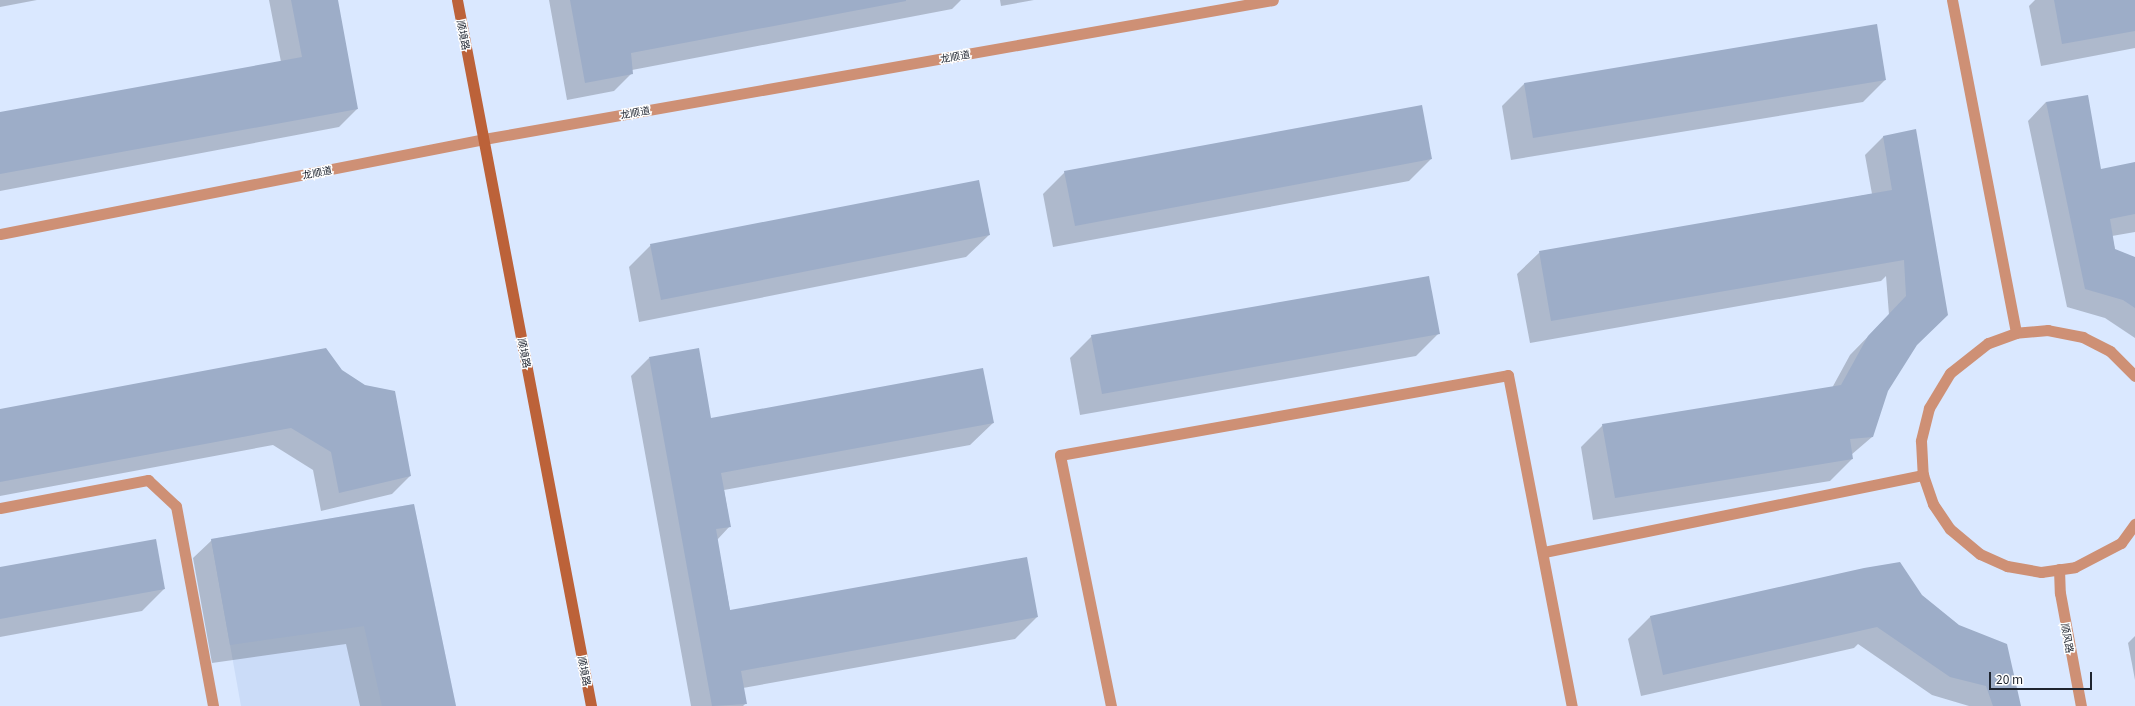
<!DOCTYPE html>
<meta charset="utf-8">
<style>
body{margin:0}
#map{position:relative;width:2135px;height:706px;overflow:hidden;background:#dae8ff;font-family:Georgia,"Noto Sans SC",serif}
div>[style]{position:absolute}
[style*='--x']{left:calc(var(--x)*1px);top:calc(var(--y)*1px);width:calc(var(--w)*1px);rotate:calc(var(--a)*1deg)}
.built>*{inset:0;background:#cbdcf8}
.shadow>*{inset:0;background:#0003}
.building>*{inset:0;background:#9dadc8}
.service>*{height:11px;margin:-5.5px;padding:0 5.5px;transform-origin:5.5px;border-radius:5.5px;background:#ce9075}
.minor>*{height:11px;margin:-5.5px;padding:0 5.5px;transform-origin:5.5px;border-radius:5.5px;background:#ce9075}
.tertiary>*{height:11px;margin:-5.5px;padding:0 5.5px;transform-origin:5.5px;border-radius:5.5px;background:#ce9075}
.secondary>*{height:11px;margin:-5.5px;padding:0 5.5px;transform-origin:5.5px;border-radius:5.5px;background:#bc6239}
span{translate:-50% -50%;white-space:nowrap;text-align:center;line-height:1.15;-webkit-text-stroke:3px #fff;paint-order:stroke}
.street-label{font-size:10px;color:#1e242f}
.scale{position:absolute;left:1989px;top:672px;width:103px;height:18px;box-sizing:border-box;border:2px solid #1e242f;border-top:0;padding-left:5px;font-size:12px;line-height:14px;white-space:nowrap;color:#1e242f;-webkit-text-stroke:3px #fff;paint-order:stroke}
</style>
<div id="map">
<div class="built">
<i style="clip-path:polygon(414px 504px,456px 706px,241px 706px,211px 539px)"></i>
</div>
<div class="shadow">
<i style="clip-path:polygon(0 0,37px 0,0 7px)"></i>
<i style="clip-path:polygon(269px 0,337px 0,357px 109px,339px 127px,0 191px,0 113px,281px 62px)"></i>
<i style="clip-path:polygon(549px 0,961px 0,952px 9px,632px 70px,632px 73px,614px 91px,567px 100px)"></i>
<i style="clip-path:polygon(1000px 0,1034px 0,1001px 6px)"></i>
<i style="clip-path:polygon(2035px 0,2135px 0,2135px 48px,2041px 66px,2029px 6px)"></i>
<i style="clip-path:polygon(1876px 25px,1885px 80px,1863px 102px,1511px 160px,1502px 106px,1524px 84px)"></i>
<i style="clip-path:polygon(2046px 102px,2100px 170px,2135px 163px,2135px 232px,2112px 236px,2115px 250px,2135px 258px,2135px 338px,2105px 318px,2067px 307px,2028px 121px)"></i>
<i style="clip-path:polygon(1916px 131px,1916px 345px,1887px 390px,1872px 437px,1851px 455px,1852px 459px,1830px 481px,1593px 520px,1581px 447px,1603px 425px,1832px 388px,1850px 355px,1889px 315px,1886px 276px,1881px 281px,1530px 343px,1517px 274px,1540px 252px,1872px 194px,1865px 155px,1883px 137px)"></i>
<i style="clip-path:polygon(1431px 159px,1409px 181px,1053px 247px,1043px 194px,1065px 172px)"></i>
<i style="clip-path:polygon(989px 235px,966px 257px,639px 322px,629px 267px,651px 245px)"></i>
<i style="clip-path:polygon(1438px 334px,1416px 356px,1080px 415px,1070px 358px,1092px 336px)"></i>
<i style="clip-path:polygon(649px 358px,711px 419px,993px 423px,970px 445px,724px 490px,730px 526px,717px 540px,730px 611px,1037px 617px,1015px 639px,743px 688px,746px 703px,743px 706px,691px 706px,631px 376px)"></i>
<i style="clip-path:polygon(365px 386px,394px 392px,410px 476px,392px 494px,321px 511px,313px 470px,273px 445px,0 496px,0 410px)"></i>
<i style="clip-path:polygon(413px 505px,455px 706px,360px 706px,346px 644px,212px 663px,193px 558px,212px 540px)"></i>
<i style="clip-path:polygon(0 568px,164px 589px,142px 611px,0 637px)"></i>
<i style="clip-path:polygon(1864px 569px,1921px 596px,2020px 706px,1969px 706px,1932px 695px,1858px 644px,1854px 648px,1641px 696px,1628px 639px,1650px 617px)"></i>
<i style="clip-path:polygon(2135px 636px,2135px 680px,2128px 643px)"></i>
</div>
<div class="building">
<i style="clip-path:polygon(291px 0,338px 0,358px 109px,0 174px,0 112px,302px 57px)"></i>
<i style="clip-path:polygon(570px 0,906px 0,906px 1px,631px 53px,633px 74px,585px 83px)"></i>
<i style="clip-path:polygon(2054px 0,2135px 0,2135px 31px,2062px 44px)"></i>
<i style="clip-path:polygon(1877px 24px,1886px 80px,1533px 138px,1524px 83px)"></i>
<i style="clip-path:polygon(2088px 95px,2101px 169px,2135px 162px,2135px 214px,2110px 219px,2115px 249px,2135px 257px,2135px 308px,2123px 300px,2085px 289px,2046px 102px)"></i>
<i style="clip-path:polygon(1422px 105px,1432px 159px,1075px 226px,1064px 171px)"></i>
<i style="clip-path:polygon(1916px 129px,1948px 315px,1917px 345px,1888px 391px,1873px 437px,1850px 439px,1853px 459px,1615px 498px,1602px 424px,1841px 385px,1868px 336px,1906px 296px,1904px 260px,1551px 321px,1539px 251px,1892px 190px,1883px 136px)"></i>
<i style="clip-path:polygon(979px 180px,990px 235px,661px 300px,650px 244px)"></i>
<i style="clip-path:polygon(1429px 276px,1440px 334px,1102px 394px,1091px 335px)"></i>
<i style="clip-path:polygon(326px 348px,342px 370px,365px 385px,395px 391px,411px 476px,339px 493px,331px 452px,291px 428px,0 482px,0 409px)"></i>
<i style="clip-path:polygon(699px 348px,711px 418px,983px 368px,994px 423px,721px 473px,731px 527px,716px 529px,730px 610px,1027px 557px,1038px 617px,741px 671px,747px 704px,712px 706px,649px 357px)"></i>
<i style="clip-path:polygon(414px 504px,456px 706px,382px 706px,364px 626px,230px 645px,211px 539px)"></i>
<i style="clip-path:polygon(156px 539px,165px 589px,0 619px,0 567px)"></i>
<i style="clip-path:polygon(1900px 562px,1922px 595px,1959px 625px,2007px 644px,2021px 706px,1993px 706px,1986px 686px,1950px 677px,1877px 627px,1663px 675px,1650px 616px,1864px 568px)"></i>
</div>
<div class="service">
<i style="--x:0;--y:508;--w:151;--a:-10.7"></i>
<i style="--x:148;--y:480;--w:38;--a:43"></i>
<i style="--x:176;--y:506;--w:203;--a:79.5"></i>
<i style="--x:1544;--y:552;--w:387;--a:-11.5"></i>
<i style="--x:1111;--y:706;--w:256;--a:-101.5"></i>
<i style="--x:1060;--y:455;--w:455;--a:-10.1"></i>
<i style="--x:1508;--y:375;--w:337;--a:79.1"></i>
</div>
<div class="minor">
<i style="--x:1952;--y:0;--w:339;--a:79.1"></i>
<i style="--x:2135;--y:376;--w:35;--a:-135"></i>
<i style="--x:2110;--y:351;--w:30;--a:-153"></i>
<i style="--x:2083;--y:337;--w:36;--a:-169"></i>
<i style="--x:2048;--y:330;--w:32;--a:175"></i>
<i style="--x:2016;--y:333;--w:30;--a:160"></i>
<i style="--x:1988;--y:343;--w:48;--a:141.7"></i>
<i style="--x:1950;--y:373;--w:41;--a:121"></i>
<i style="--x:1929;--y:408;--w:34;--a:104"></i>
<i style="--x:1921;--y:441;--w:34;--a:87"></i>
<i style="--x:1923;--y:475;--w:31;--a:71"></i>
<i style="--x:1933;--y:504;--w:30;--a:56"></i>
<i style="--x:1950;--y:529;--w:39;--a:40"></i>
<i style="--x:1980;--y:554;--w:30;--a:24"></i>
<i style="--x:2007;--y:566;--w:35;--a:10"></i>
<i style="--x:2041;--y:572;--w:34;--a:-8"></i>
<i style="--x:2075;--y:567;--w:52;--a:-27.6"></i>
<i style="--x:2121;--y:543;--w:24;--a:-54"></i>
<i style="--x:2059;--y:569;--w:24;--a:88"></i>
<i style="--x:2060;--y:593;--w:115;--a:79.5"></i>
</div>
<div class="tertiary">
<i style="--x:0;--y:234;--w:493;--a:-11.1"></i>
<i style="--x:484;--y:139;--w:801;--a:-9.99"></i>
</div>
<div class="secondary">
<i style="--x:457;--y:0;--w:719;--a:79.25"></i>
</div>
<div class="street-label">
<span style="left:464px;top:35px;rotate:79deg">顺境路</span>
<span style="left:955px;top:56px;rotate:-10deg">龙顺道</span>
<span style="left:635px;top:112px;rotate:-10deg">龙顺道</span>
<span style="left:317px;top:172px;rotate:-11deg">龙顺道</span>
<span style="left:525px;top:353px;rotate:79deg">顺境路</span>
<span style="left:2068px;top:638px;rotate:80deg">顺风路</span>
<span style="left:585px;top:671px;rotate:79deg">顺境路</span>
</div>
<div class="scale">20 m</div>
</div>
